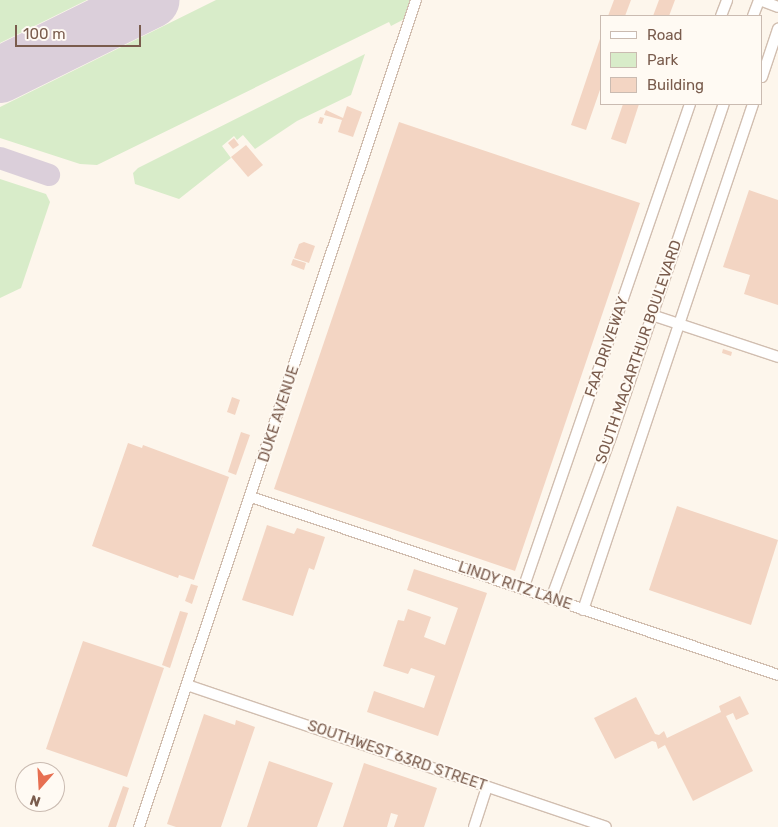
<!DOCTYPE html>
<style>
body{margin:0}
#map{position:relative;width:778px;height:827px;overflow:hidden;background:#fdf6ec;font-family:Rubik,sans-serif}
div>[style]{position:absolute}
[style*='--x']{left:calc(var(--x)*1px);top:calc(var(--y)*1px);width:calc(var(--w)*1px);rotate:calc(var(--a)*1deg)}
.green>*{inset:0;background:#d8ecc9}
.taxiway>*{height:22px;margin:-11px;padding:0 11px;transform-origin:11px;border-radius:11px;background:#dbcfda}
.runway>*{height:56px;margin:-28px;padding:0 28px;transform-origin:28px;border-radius:28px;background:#dbcfda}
.building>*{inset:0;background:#f3d5c3}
.roads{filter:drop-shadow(1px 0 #d1beb0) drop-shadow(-1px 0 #d1beb0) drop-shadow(0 1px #d1beb0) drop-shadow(0 -1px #d1beb0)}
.minor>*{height:10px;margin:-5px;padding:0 5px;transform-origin:5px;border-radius:5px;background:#fff}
span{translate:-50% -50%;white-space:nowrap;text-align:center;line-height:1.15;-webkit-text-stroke:4px #fffaf3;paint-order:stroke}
.street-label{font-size:15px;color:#7a5c4d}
.legend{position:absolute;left:600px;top:15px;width:162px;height:90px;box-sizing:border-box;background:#fffaf3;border:1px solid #cabbb1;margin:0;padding:6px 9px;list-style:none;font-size:15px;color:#7a5c4d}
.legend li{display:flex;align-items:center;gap:10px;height:25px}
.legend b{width:25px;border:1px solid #cabbb1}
.north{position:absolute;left:15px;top:762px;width:50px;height:50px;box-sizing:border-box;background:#fffaf3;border:1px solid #cabbb1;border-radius:50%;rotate:199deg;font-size:14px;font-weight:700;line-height:20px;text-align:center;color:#7a5c4d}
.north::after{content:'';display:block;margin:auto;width:18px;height:22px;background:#e76f51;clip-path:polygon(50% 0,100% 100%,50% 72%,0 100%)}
.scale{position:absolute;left:15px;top:25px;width:126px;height:22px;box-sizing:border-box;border:2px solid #7a5c4d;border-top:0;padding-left:6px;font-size:15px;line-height:18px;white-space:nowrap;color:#7a5c4d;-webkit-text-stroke:4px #fffaf3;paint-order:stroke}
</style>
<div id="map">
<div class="green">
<i style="clip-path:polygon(0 0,87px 0,0 43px)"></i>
<i style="clip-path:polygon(216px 0,417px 0,412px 15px,391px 26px,389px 22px,97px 165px,80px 164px,0 138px,0 107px)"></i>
<i style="clip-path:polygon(365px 54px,351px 95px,297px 121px,255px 149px,243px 135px,237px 140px,234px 136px,222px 146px,231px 158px,179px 199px,135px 184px,133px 173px,138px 168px)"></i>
<i style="clip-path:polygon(0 179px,46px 194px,50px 202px,21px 288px,0 298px)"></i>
</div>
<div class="taxiway">
<i style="--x:0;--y:158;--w:52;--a:19.1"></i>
</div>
<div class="runway">
<i style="--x:0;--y:75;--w:169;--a:-26.3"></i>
</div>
<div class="building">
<i style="clip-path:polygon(614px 0,631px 0,625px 16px,608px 16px)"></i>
<i style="clip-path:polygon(659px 0,675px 0,669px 16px,653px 16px)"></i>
<i style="clip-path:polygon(601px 36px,602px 84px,586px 130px,571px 125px)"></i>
<i style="clip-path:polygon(623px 104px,639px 104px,626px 144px,611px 139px)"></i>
<i style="clip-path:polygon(347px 106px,362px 112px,353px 137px,338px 132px,342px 120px,324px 115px,326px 110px,343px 118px)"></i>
<i style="clip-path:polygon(320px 117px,324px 118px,322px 124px,318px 123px)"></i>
<i style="clip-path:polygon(399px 122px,640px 203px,515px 571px,274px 489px)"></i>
<i style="clip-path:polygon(234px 138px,239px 145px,233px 149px,228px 143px)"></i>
<i style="clip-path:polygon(246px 145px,263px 165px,248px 177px,231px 157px)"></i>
<i style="clip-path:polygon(749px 190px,778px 200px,778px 305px,744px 294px,750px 275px,723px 267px)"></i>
<i style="clip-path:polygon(304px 242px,315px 246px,309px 263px,294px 258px,299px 244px)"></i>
<i style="clip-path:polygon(293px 259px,306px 263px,304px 270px,291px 265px)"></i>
<i style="clip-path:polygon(723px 349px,732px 352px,731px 356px,722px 353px)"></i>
<i style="clip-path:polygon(232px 397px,240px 400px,235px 415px,227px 412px)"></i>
<i style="clip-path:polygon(241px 432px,250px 435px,236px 475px,228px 472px)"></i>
<i style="clip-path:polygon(128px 443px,142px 448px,143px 445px,229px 477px,194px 580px,179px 575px,178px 578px,92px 546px)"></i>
<i style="clip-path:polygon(677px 506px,778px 540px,751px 625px,649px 590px)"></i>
<i style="clip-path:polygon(267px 525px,294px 534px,297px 528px,325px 537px,314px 570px,309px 568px,293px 616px,242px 600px)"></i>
<i style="clip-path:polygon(414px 569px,487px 593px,438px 736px,367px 712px,374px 691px,424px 708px,435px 676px,411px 668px,408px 674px,383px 666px,398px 620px,404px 621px,408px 609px,431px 617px,424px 637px,445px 645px,458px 608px,407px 590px)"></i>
<i style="clip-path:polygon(191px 584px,198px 586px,192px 604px,185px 601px)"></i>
<i style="clip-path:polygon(180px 611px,188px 613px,170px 668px,162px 665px)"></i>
<i style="clip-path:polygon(83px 641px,164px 668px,127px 777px,46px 749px)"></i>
<i style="clip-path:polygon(740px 696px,749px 714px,736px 720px,733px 713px,726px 716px,753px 771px,693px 801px,665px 745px,658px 749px,656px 742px,652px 741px,615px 759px,594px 718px,636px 697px,655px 734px,659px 735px,664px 731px,667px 738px,721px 712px,719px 706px)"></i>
<i style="clip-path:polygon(204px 714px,235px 725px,236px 720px,255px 727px,221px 827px,176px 827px,167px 824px)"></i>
<i style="clip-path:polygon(269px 761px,333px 783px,317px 827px,247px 827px)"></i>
<i style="clip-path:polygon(364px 763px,437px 788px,424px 827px,394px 827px,398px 815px,391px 813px,387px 827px,343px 827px)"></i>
<i style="clip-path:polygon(123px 786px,129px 788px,116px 827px,108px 827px)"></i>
</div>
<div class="roads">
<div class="minor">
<i style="--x:760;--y:0;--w:19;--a:21"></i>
<i style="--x:721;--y:16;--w:17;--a:-69"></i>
<i style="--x:753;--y:16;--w:17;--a:-69"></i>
<i style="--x:762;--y:77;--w:51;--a:-71.6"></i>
<i style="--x:652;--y:315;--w:133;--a:18.4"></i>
<i style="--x:251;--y:497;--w:556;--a:18.66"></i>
<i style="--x:523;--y:589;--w:513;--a:-71"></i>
<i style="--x:551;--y:599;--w:176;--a:-69.7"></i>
<i style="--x:612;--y:434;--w:348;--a:-71.3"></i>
<i style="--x:583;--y:610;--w:534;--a:-71.43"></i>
<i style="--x:187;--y:685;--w:442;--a:18.7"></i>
<i style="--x:139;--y:827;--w:872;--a:-71.48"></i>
<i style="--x:474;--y:827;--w:42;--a:-72"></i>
</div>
</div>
<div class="street-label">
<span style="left:607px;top:347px;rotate:-71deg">FAA DRIVEWAY</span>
<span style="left:639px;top:352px;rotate:-71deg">SOUTH MACARTHUR BOULEVARD</span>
<span style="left:279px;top:414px;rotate:-72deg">DUKE AVENUE</span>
<span style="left:515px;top:586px;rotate:19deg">LINDY RITZ LANE</span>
<span style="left:397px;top:756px;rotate:19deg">SOUTHWEST 63RD STREET</span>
</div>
<ul class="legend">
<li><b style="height:6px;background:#fff"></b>Road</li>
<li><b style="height:14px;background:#d8ecc9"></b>Park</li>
<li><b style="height:14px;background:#f3d5c3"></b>Building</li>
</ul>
<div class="north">N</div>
<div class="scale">100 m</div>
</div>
